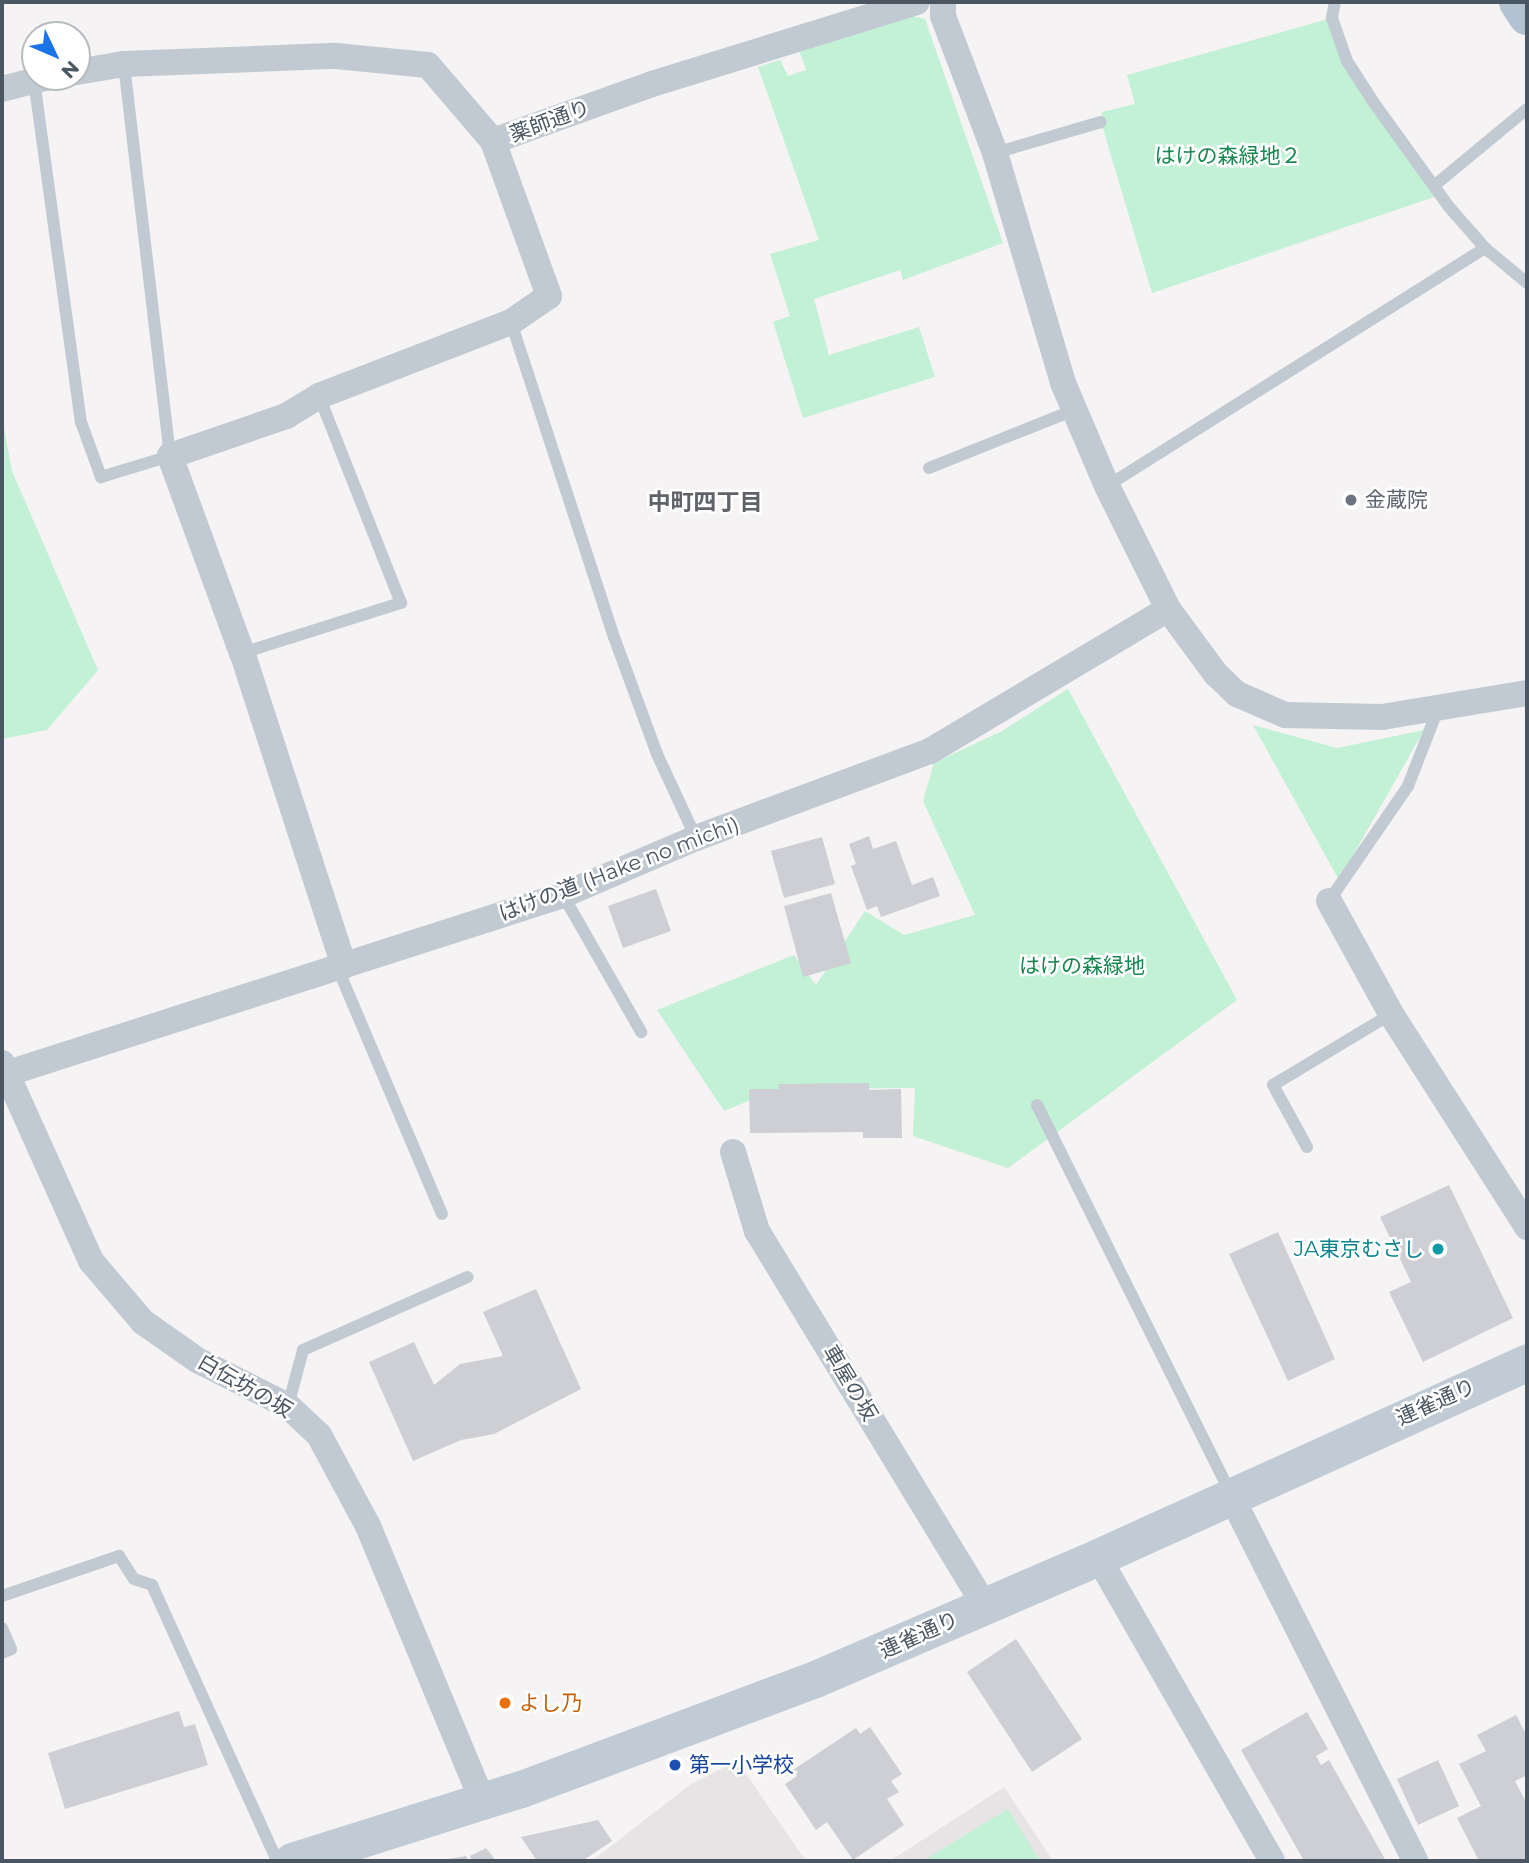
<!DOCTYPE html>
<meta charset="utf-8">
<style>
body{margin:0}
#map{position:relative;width:1529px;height:1863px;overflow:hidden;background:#f5f3f3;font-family:Montserrat,"Noto Sans JP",sans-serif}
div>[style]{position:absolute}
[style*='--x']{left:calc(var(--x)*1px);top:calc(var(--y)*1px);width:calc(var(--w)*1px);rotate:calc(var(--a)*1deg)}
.education>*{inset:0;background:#e6e4e5}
.green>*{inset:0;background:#c3f1d5}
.building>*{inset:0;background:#cdcfd5}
.lane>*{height:12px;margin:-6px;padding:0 6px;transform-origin:6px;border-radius:6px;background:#c1cad2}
.street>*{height:26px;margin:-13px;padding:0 13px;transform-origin:13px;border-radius:13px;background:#c1cad2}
.secondary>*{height:37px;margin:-18.5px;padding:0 18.5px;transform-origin:18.5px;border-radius:18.5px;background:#c1cbd6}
.primary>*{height:38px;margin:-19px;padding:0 19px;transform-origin:19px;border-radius:19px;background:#b3c2d1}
.dots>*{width:19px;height:19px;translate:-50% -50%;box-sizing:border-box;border:4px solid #fff;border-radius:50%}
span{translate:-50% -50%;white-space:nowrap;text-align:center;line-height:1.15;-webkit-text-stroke:5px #fff;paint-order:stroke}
.street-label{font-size:21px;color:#4a5661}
.park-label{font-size:21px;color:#17864f}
.worship-label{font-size:21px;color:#5b616d}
.left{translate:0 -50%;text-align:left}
.culture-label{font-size:21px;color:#0d838f}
.right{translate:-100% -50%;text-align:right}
.food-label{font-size:21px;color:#c56008}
.transit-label{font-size:21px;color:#164399}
.neighbourhood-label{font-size:23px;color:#5f6368;font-weight:700}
.frame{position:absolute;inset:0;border:4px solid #4a5661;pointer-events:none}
.north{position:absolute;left:21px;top:21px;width:70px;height:70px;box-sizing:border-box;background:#fff;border:2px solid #b7bbc0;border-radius:50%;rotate:134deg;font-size:19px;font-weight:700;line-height:28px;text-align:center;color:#4a5661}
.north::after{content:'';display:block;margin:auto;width:24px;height:32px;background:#1a73e8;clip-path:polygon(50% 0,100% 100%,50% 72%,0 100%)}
</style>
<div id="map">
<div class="education">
<i style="clip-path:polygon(737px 1761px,806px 1861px,592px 1861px,691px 1784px)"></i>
<i style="clip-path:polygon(1004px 1787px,1053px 1861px,890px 1861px)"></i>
</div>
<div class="green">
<i style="clip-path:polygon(908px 15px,925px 19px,1003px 243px,903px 280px,900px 270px,814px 299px,829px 355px,919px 327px,935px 377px,803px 418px,773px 322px,790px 316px,770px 254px,819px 240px,758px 67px,780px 60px,788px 76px,806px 70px,799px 50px)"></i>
<i style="clip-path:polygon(1332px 18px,1347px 61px,1440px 195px,1152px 293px,1101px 122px,1102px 112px,1135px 104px,1127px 75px)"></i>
<i style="clip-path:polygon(2px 417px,12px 471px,98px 670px,47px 730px,2px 739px)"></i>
<i style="clip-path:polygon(1068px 689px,1237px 1000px,1008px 1168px,913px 1136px,915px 1088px,777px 1089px,724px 1111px,657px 1010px,794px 955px,816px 985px,865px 911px,904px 935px,975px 915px,923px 801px,934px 763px,1002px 731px)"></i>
<i style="clip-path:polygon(1253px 725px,1337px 748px,1424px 730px,1339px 880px)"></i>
<i style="clip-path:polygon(1008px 1809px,1040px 1861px,923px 1861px)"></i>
</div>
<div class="building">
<i style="clip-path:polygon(869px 836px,873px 849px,896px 841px,912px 885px,933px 877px,940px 896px,881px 917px,877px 906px,867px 910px,851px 866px,856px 864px,849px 844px)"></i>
<i style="clip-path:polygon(822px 837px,835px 884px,784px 898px,771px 851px)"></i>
<i style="clip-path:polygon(656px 889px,671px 931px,623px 948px,608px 906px)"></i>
<i style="clip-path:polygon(831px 893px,851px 963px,803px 977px,784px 906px)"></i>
<i style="clip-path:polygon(869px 1083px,869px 1090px,901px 1089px,902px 1138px,863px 1138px,863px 1132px,750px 1133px,749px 1089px,779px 1089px,778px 1084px)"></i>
<i style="clip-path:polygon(1449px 1185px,1513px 1318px,1423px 1362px,1389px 1292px,1411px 1282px,1380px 1217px)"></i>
<i style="clip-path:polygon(1278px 1232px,1335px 1359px,1288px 1381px,1229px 1254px)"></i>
<i style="clip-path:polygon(536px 1289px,581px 1389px,494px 1434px,461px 1440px,413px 1461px,369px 1362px,414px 1342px,434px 1385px,460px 1364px,503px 1356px,483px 1312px)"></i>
<i style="clip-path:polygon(1016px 1639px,1082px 1739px,1032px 1772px,967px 1672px)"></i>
<i style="clip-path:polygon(179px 1711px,184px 1727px,195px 1724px,208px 1765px,65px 1809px,48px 1753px)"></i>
<i style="clip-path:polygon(1307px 1712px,1328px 1749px,1316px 1756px,1321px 1765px,1329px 1760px,1386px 1861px,1304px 1861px,1241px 1750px)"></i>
<i style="clip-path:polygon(1516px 1715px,1527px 1736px,1527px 1775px,1515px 1781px,1527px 1804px,1527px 1861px,1479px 1861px,1457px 1818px,1481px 1806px,1459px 1764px,1486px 1751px,1477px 1735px)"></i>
<i style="clip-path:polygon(870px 1727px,902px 1774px,891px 1781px,899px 1792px,887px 1799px,904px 1825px,853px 1860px,827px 1822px,816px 1830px,785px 1784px,797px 1776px,793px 1770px,856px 1728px,860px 1734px)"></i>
<i style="clip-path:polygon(1438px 1760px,1459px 1806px,1418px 1825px,1397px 1779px)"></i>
<i style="clip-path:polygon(598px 1820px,612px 1841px,582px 1861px,537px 1861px,521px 1837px)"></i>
<i style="clip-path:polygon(486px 1848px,496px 1861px,472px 1861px,470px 1856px)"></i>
<i style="clip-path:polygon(466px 1856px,469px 1861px,442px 1861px,442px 1860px)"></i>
</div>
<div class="lane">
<i style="--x:1335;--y:2;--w:16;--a:101"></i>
<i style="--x:1332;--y:18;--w:46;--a:70.8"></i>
<i style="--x:1347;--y:61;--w:50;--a:57.3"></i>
<i style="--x:1374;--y:103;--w:128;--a:54.2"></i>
<i style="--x:1449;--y:207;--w:55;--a:48.7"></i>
<i style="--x:1485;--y:248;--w:55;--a:39.8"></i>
<i style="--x:34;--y:80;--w:345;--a:82.2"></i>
<i style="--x:81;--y:422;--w:59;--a:70"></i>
<i style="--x:101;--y:477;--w:72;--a:-16.9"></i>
<i style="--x:170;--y:456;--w:395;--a:-96.7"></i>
<i style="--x:995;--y:153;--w:110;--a:-16.3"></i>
<i style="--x:1435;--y:185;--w:119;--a:-39.6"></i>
<i style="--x:511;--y:322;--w:331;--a:71.9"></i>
<i style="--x:614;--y:637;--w:125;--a:69.8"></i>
<i style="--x:657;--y:754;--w:93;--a:65.1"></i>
<i style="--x:929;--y:468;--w:156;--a:-21.8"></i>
<i style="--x:1107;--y:486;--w:447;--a:-32.2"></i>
<i style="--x:242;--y:653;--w:167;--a:-17.5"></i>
<i style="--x:401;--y:603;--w:223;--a:-111.6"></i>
<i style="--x:563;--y:895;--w:158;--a:60.3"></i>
<i style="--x:1329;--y:901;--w:140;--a:-55.5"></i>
<i style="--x:1408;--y:786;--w:83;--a:-68.7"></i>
<i style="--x:338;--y:969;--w:266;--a:67"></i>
<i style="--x:1037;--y:1105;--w:432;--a:63.5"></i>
<i style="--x:1307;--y:1147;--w:71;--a:-118.7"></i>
<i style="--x:1273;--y:1085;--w:138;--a:-31"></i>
<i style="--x:288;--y:1406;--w:58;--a:-75"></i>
<i style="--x:303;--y:1350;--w:180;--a:-23.9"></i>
<i style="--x:2;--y:1596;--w:124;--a:-18.9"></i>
<i style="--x:119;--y:1556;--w:27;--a:57"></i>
<i style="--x:134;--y:1579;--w:19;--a:18"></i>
<i style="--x:152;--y:1585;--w:303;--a:65.6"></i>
<i style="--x:2;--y:1628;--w:23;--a:67"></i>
<i style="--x:11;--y:1649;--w:10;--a:156"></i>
</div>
<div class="street">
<i style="--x:943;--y:2;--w:14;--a:90"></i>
<i style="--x:943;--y:16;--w:147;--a:69.2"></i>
<i style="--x:995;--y:153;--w:240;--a:73.5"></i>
<i style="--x:1063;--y:383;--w:112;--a:66.9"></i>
<i style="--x:1107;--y:486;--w:137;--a:63.6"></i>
<i style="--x:1168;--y:609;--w:81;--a:53.6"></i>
<i style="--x:1216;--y:674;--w:29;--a:44"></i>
<i style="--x:1237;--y:694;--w:52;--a:23.6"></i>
<i style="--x:1285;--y:715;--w:97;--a:1.2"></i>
<i style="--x:1382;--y:717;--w:147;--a:-9.4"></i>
<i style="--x:77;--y:72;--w:48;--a:-9.7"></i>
<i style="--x:124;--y:64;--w:212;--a:-2.2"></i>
<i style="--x:336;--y:56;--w:92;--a:5.6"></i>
<i style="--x:428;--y:65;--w:100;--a:49.5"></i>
<i style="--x:493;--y:141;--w:169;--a:-19.7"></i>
<i style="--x:652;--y:84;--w:277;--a:-17.2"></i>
<i style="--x:2;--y:89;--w:49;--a:-14.3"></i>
<i style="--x:1329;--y:901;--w:129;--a:61.2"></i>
<i style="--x:1391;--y:1014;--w:253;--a:57.4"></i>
<i style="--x:344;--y:966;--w:329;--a:-108"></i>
<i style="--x:242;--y:653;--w:210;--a:-110.1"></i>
<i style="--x:170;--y:456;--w:123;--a:-19"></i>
<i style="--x:286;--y:416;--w:39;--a:-31"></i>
<i style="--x:319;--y:396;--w:206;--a:-21.1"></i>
<i style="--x:511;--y:322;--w:46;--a:-34.4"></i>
<i style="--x:549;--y:296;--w:165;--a:-109.9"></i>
<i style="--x:2;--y:1063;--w:217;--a:65.8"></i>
<i style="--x:91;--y:1261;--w:80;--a:49.6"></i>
<i style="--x:143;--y:1322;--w:66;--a:35.1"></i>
<i style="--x:197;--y:1360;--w:102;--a:26.8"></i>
<i style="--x:288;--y:1406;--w:42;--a:43.1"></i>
<i style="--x:319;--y:1435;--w:103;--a:61.7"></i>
<i style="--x:368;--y:1526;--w:299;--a:67.4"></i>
<i style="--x:2;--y:1075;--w:589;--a:-17.79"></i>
<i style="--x:563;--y:895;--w:145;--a:-23.2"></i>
<i style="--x:696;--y:838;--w:250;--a:-20.4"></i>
<i style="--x:930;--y:751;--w:277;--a:-30.8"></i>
<i style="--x:733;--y:1152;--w:83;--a:73.1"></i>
<i style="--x:757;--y:1231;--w:439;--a:58.7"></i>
<i style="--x:1231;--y:1496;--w:409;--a:63.2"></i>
<i style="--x:1098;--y:1557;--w:350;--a:60.2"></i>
</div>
<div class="secondary">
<i style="--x:292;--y:1861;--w:240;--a:-17.5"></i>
<i style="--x:521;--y:1789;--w:314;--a:-20.5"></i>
<i style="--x:815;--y:1679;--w:308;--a:-23.3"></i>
<i style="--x:1098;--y:1557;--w:471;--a:-24.4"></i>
</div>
<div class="primary">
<i style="--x:1518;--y:2;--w:17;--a:57"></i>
</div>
<div class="dots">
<i style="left:1351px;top:500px;background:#6b7280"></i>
<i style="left:1438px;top:1249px;background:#0f9aa8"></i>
<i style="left:505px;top:1703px;background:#e8710a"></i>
<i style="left:675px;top:1765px;background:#1a4fb4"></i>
</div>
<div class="street-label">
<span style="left:550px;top:121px;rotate:-20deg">薬師通り</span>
<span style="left:619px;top:869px;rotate:-21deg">はけの道 (Hake no michi)</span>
<span style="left:850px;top:1383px;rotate:59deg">車屋の坂</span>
<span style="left:245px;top:1386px;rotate:30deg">白伝坊の坂</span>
<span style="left:1436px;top:1402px;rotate:-24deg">連雀通り</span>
<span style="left:919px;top:1635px;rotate:-24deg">連雀通り</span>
</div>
<div class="park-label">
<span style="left:1228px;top:156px">はけの森緑地２</span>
<span style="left:1082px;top:966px">はけの森緑地</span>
</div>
<div class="worship-label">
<span class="left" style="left:1365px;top:500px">金蔵院</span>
</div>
<div class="culture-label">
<span class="right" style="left:1424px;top:1249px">JA東京むさし</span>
</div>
<div class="food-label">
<span class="left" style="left:519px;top:1703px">よし乃</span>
</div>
<div class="transit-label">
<span class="left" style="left:689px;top:1765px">第一小学校</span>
</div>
<div class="neighbourhood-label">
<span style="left:705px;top:502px">中町四丁目</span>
</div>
<div class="frame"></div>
<div class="north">N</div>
</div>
